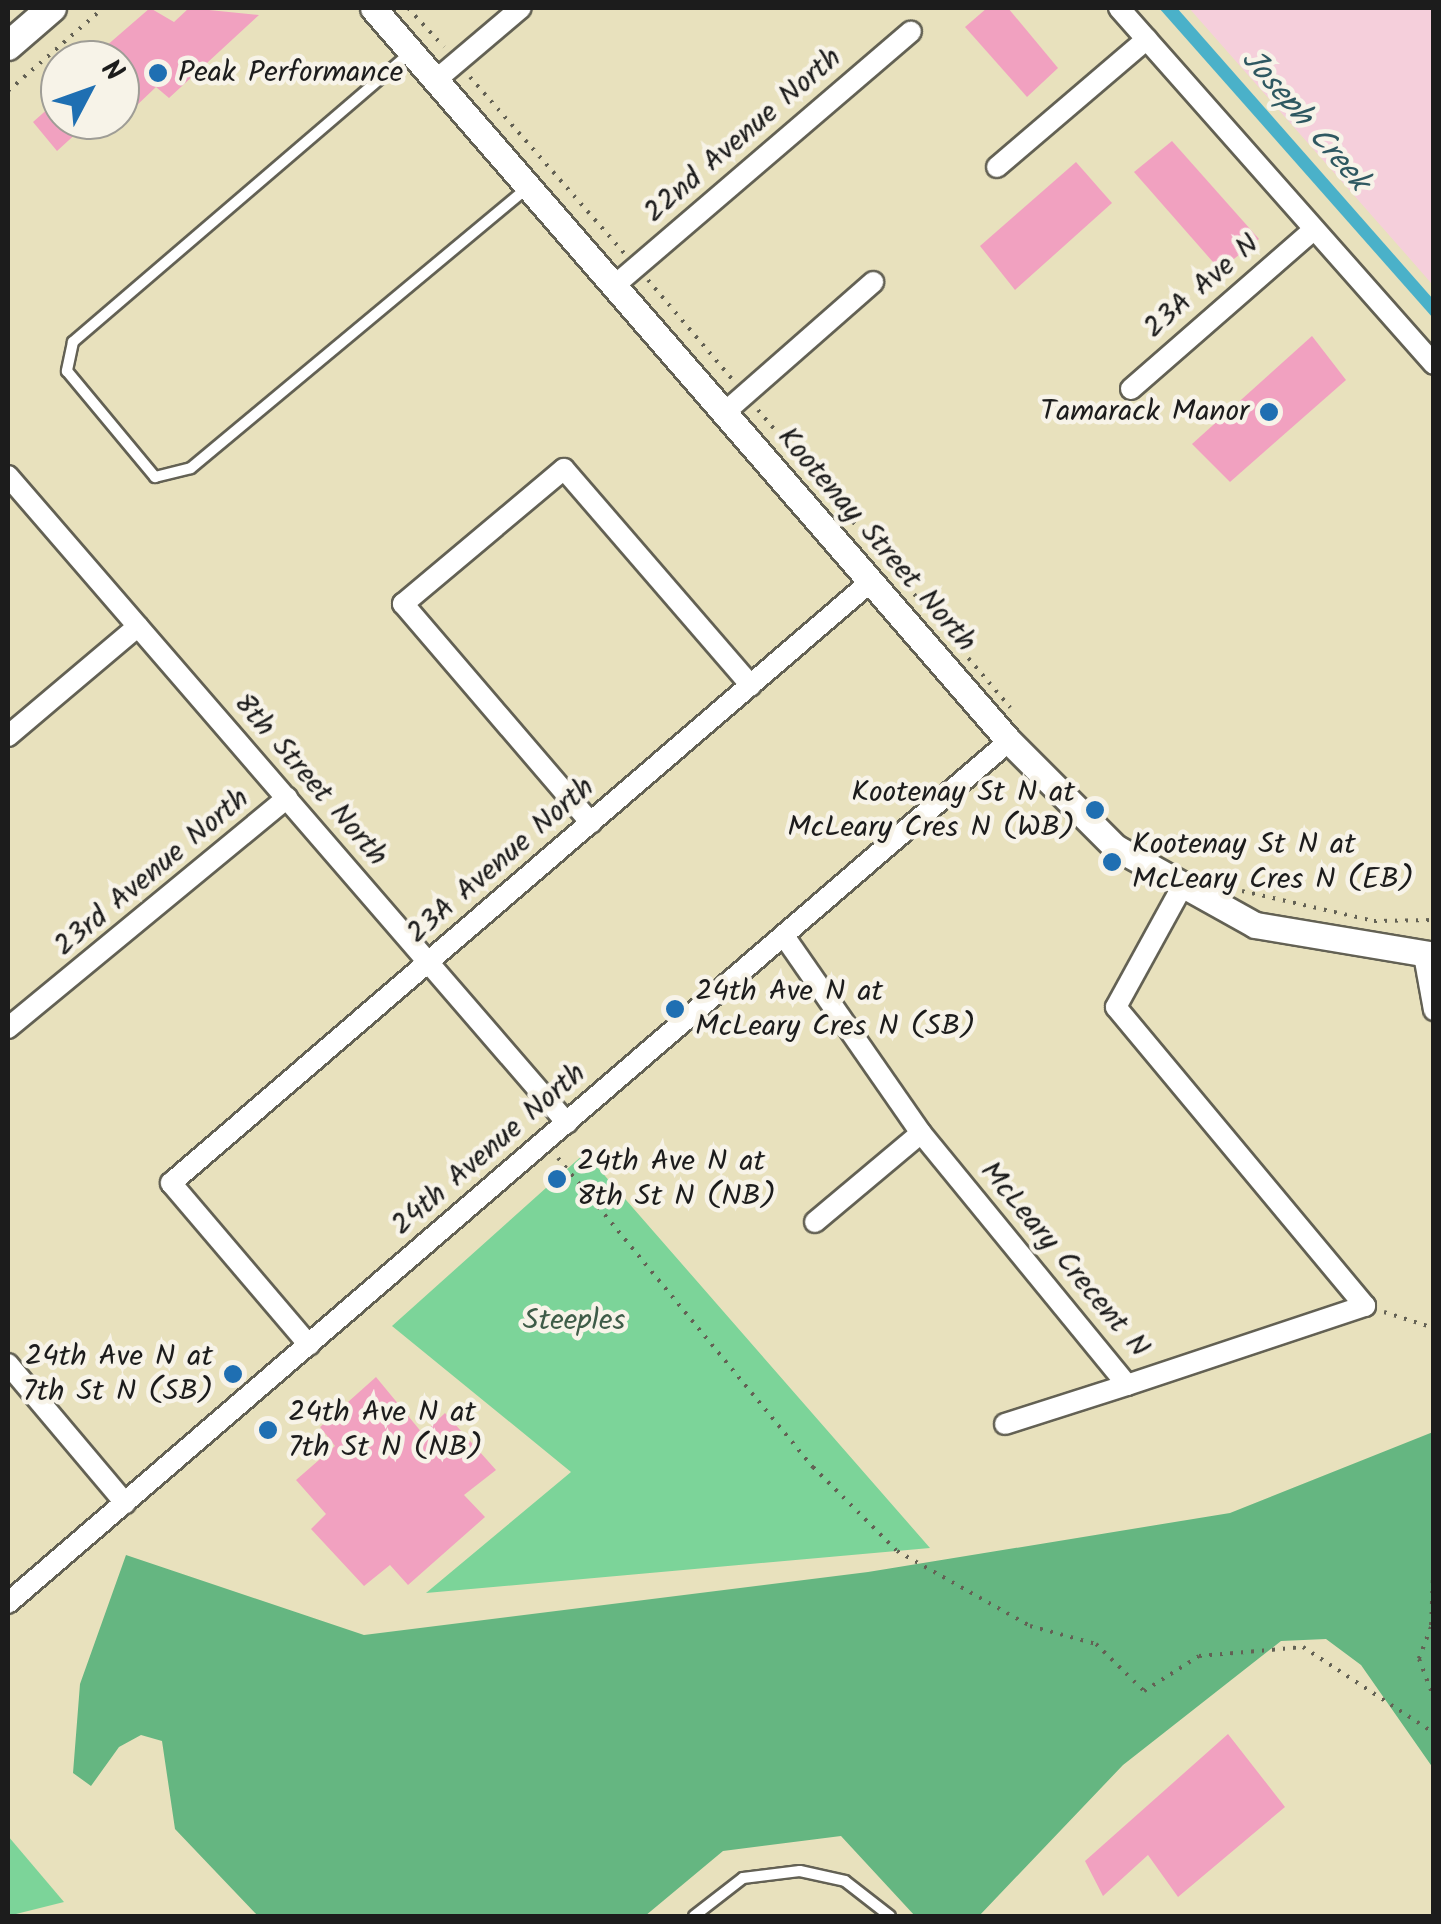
<!DOCTYPE html>
<style>
body{margin:0}
#map{position:relative;width:1441px;height:1924px;overflow:hidden;background:#e8e1bd;font-family:Kalam,sans-serif}
div>[style]{position:absolute}
[style*='--x']{left:calc(var(--x)*1px);top:calc(var(--y)*1px);width:calc(var(--w)*1px);rotate:calc(var(--a)*1deg)}
.built>*{inset:0;background:#f5cfdb}
.green>*{inset:0;background:#7cd499}
.forest>*{inset:0;background:#65b681}
.water>*{inset:0;background:#4ab1c9}
.building>*{inset:0;background:#f1a1c0}
.path>*{height:4px;margin-top:-2px;transform-origin:0;background:repeating-linear-gradient(90deg,#636154 0 2.5px,transparent 0 10.5px)}
.roads{filter:drop-shadow(2px 0 #636154) drop-shadow(-2px 0 #636154) drop-shadow(0 2px #636154) drop-shadow(0 -2px #636154)}
.service>*{height:10px;margin:-5px;padding:0 5px;transform-origin:5px;border-radius:5px;background:#fff}
.minor>*{height:20px;margin:-10px;padding:0 10px;transform-origin:10px;border-radius:10px;background:#fff}
.tertiary>*{height:25px;margin:-12.5px;padding:0 12.5px;transform-origin:12.5px;border-radius:12.5px;background:#fff}
.secondary>*{height:28px;margin:-14px;padding:0 14px;transform-origin:14px;border-radius:14px;background:#fff}
.dots>*{width:28px;height:28px;translate:-50% -50%;box-sizing:border-box;border:5px solid #f7f3e8;border-radius:50%}
span{translate:-50% -50%;white-space:nowrap;text-align:center;line-height:1.15;-webkit-text-stroke:9px #f7f3e8;paint-order:stroke}
.poi-label{font-size:30px;color:#1c1c1c}
.left{translate:0 -50%;text-align:left}
.right{translate:-100% -50%;text-align:right}
.street-label{font-size:30px;color:#1c1c1c}
.park-label{font-size:30px;color:#3e5c48}
.water-label{font-size:32px;color:#2e5861;font-style:italic}
.frame{position:absolute;inset:0;border:10px solid #1c1c1c;pointer-events:none}
.north{position:absolute;left:40px;top:40px;width:100px;height:100px;box-sizing:border-box;background:#f7f3e8;border:2px solid #9f9d96;border-radius:50%;rotate:49deg;font-size:28px;font-weight:700;line-height:40px;text-align:center;color:#1c1c1c}
.north::after{content:'';display:block;margin:auto;width:35px;height:45px;background:#1f6fb2;clip-path:polygon(50% 0,100% 100%,50% 72%,0 100%)}
</style>
<div id="map">
<div class="built">
<i style="clip-path:polygon(1189px 8px,1433px 8px,1431px 283px,1411px 260px)"></i>
</div>
<div class="green">
<i style="clip-path:polygon(585px 1153px,930px 1548px,426px 1593px,571px 1472px,392px 1326px)"></i>
<i style="clip-path:polygon(8px 1836px,64px 1902px,8px 1916px)"></i>
</div>
<div class="forest">
<i style="clip-path:polygon(1433px 1432px,1433px 1768px,1361px 1665px,1326px 1639px,1281px 1641px,1123px 1765px,979px 1916px,915px 1916px,841px 1836px,723px 1851px,645px 1916px,258px 1916px,175px 1829px,162px 1741px,141px 1735px,119px 1747px,91px 1786px,73px 1773px,80px 1684px,126px 1555px,364px 1635px,868px 1572px,1230px 1513px)"></i>
</div>
<div class="water">
<i style="clip-path:polygon(1159px 8px,1177px 8px,1433px 299px,1433px 318px)"></i>
</div>
<div class="building">
<i style="clip-path:polygon(150px 8px,174px 22px,189px 8px,259px 15px,169px 98px,156px 87px,113px 128px,104px 120px,120px 120px,120px 60px,90px 60px)"></i>
<i style="clip-path:polygon(987px 8px,1008px 8px,1058px 68px,1027px 97px,965px 27px)"></i>
<i style="clip-path:polygon(60px 98px,60px 120px,91px 120px,57px 151px,33px 122px)"></i>
<i style="clip-path:polygon(1172px 141px,1259px 239px,1220px 270px,1134px 172px)"></i>
<i style="clip-path:polygon(1076px 162px,1112px 203px,1015px 290px,980px 246px)"></i>
<i style="clip-path:polygon(1312px 336px,1346px 380px,1230px 482px,1192px 444px)"></i>
<i style="clip-path:polygon(376px 1377px,423px 1434px,445px 1413px,496px 1470px,464px 1495px,485px 1517px,408px 1585px,390px 1565px,364px 1586px,311px 1529px,326px 1514px,296px 1480px,335px 1446px,320px 1427px)"></i>
<i style="clip-path:polygon(1228px 1734px,1285px 1807px,1178px 1897px,1148px 1855px,1103px 1896px,1085px 1861px)"></i>
</div>
<div class="path">
<i style="--x:408;--y:8;--w:53;--a:47.3"></i>
<i style="--x:470;--y:77;--w:235;--a:48.8"></i>
<i style="--x:8;--y:91;--w:126;--a:-41.1"></i>
<i style="--x:648;--y:280;--w:130;--a:49.7"></i>
<i style="--x:758;--y:410;--w:390;--a:49.7"></i>
<i style="--x:1242;--y:891;--w:135;--a:12.8"></i>
<i style="--x:1374;--y:921;--w:60;--a:-1"></i>
<i style="--x:558;--y:1158;--w:401;--a:50.5"></i>
<i style="--x:813;--y:1467;--w:119;--a:45"></i>
<i style="--x:897;--y:1551;--w:153;--a:29.4"></i>
<i style="--x:1030;--y:1626;--w:68;--a:15.3"></i>
<i style="--x:1096;--y:1644;--w:67;--a:44.4"></i>
<i style="--x:1144;--y:1691;--w:65;--a:-32.5"></i>
<i style="--x:1199;--y:1656;--w:104;--a:-4.9"></i>
<i style="--x:1303;--y:1647;--w:157;--a:33.3"></i>
<i style="--x:1384;--y:1312;--w:52;--a:17.7"></i>
<i style="--x:1434;--y:1549;--w:78;--a:92.2"></i>
<i style="--x:1431;--y:1627;--w:34;--a:111"></i>
<i style="--x:1419;--y:1659;--w:42;--a:69"></i>
</div>
<div class="roads">
<div class="service">
<i style="--x:410;--y:53;--w:444;--a:139.4"></i>
<i style="--x:73;--y:342;--w:30;--a:102"></i>
<i style="--x:67;--y:371;--w:138;--a:50.3"></i>
<i style="--x:155;--y:477;--w:37;--a:-14"></i>
<i style="--x:191;--y:468;--w:437;--a:-39.8"></i>
<i style="--x:694;--y:1916;--w:62;--a:-37.8"></i>
<i style="--x:743;--y:1878;--w:57;--a:-7"></i>
<i style="--x:800;--y:1871;--w:46;--a:12.5"></i>
<i style="--x:845;--y:1881;--w:57;--a:37.9"></i>
</div>
<div class="minor">
<i style="--x:1119;--y:8;--w:475;--a:48.5"></i>
<i style="--x:436;--y:80;--w:111;--a:-40.3"></i>
<i style="--x:997;--y:167;--w:197;--a:-40.5"></i>
<i style="--x:614;--y:286;--w:391;--a:-40.6"></i>
<i style="--x:1131;--y:389;--w:240;--a:-41.1"></i>
<i style="--x:723;--y:414;--w:200;--a:-41.3"></i>
<i style="--x:8;--y:476;--w:855;--a:49.17"></i>
<i style="--x:8;--y:736;--w:170;--a:-40.2"></i>
<i style="--x:591;--y:823;--w:289;--a:-130.6"></i>
<i style="--x:403;--y:604;--w:210;--a:-40"></i>
<i style="--x:564;--y:469;--w:286;--a:49.2"></i>
<i style="--x:784;--y:936;--w:240;--a:55.2"></i>
<i style="--x:921;--y:1133;--w:325;--a:50.7"></i>
<i style="--x:1127;--y:1385;--w:251;--a:-18.4"></i>
<i style="--x:1365;--y:1306;--w:389;--a:-129.8"></i>
<i style="--x:1116;--y:1007;--w:135;--a:-61.2"></i>
<i style="--x:1424;--y:955;--w:56;--a:79.7"></i>
<i style="--x:8;--y:1028;--w:362;--a:-39.5"></i>
<i style="--x:815;--y:1222;--w:138;--a:-40"></i>
<i style="--x:309;--y:1345;--w:213;--a:-130.4"></i>
<i style="--x:171;--y:1183;--w:920;--a:-40.68"></i>
<i style="--x:8;--y:1364;--w:182;--a:49.9"></i>
<i style="--x:1005;--y:1424;--w:128;--a:-17.7"></i>
<i style="--x:8;--y:1603;--w:1321;--a:-40.73"></i>
</div>
<div class="tertiary">
<i style="--x:373;--y:8;--w:970;--a:49.05"></i>
<i style="--x:1009;--y:741;--w:150;--a:45"></i>
<i style="--x:1115;--y:847;--w:160;--a:29.1"></i>
<i style="--x:1255;--y:925;--w:181;--a:9.5"></i>
</div>
<div class="secondary">
<i style="--x:8;--y:46;--w:58;--a:-40.8"></i>
</div>
</div>
<div class="dots">
<i style="left:158px;top:73px;background:#1f6fb2"></i>
<i style="left:1269px;top:412px;background:#1f6fb2"></i>
<i style="left:1095px;top:810px;background:#1f6fb2"></i>
<i style="left:1112px;top:862px;background:#1f6fb2"></i>
<i style="left:675px;top:1009px;background:#1f6fb2"></i>
<i style="left:557px;top:1179px;background:#1f6fb2"></i>
<i style="left:233px;top:1374px;background:#1f6fb2"></i>
<i style="left:268px;top:1430px;background:#1f6fb2"></i>
</div>
<div class="poi-label">
<span class="left" style="left:178px;top:73px">Peak Performance</span>
<span class="right" style="left:1249px;top:412px">Tamarack Manor</span>
<span class="right" style="left:1075px;top:810px">Kootenay St N at<br>McLeary Cres N (WB)</span>
<span class="left" style="left:1132px;top:862px">Kootenay St N at<br>McLeary Cres N (EB)</span>
<span class="left" style="left:695px;top:1009px">24th Ave N at<br>McLeary Cres N (SB)</span>
<span class="left" style="left:577px;top:1179px">24th Ave N at<br>8th St N (NB)</span>
<span class="right" style="left:213px;top:1374px">24th Ave N at<br>7th St N (SB)</span>
<span class="left" style="left:288px;top:1430px">24th Ave N at<br>7th St N (NB)</span>
</div>
<div class="street-label">
<span style="left:743px;top:136px;rotate:-41deg">22nd Avenue North</span>
<span style="left:1202px;top:287px;rotate:-41deg">23A Ave N</span>
<span style="left:876px;top:540px;rotate:49deg">Kootenay Street North</span>
<span style="left:310px;top:780px;rotate:49deg">8th Street North</span>
<span style="left:501px;top:861px;rotate:-41deg">23A Avenue North</span>
<span style="left:152px;top:873px;rotate:-40deg">23rd Avenue North</span>
<span style="left:489px;top:1150px;rotate:-41deg">24th Avenue North</span>
<span style="left:1064px;top:1260px;rotate:50deg">McLeary Crecent N</span>
</div>
<div class="park-label">
<span style="left:574px;top:1321px">Steeples</span>
</div>
<div class="water-label">
<span style="left:1304px;top:121px;rotate:49deg">Joseph Creek</span>
</div>
<div class="frame"></div>
<div class="north">N</div>
</div>
